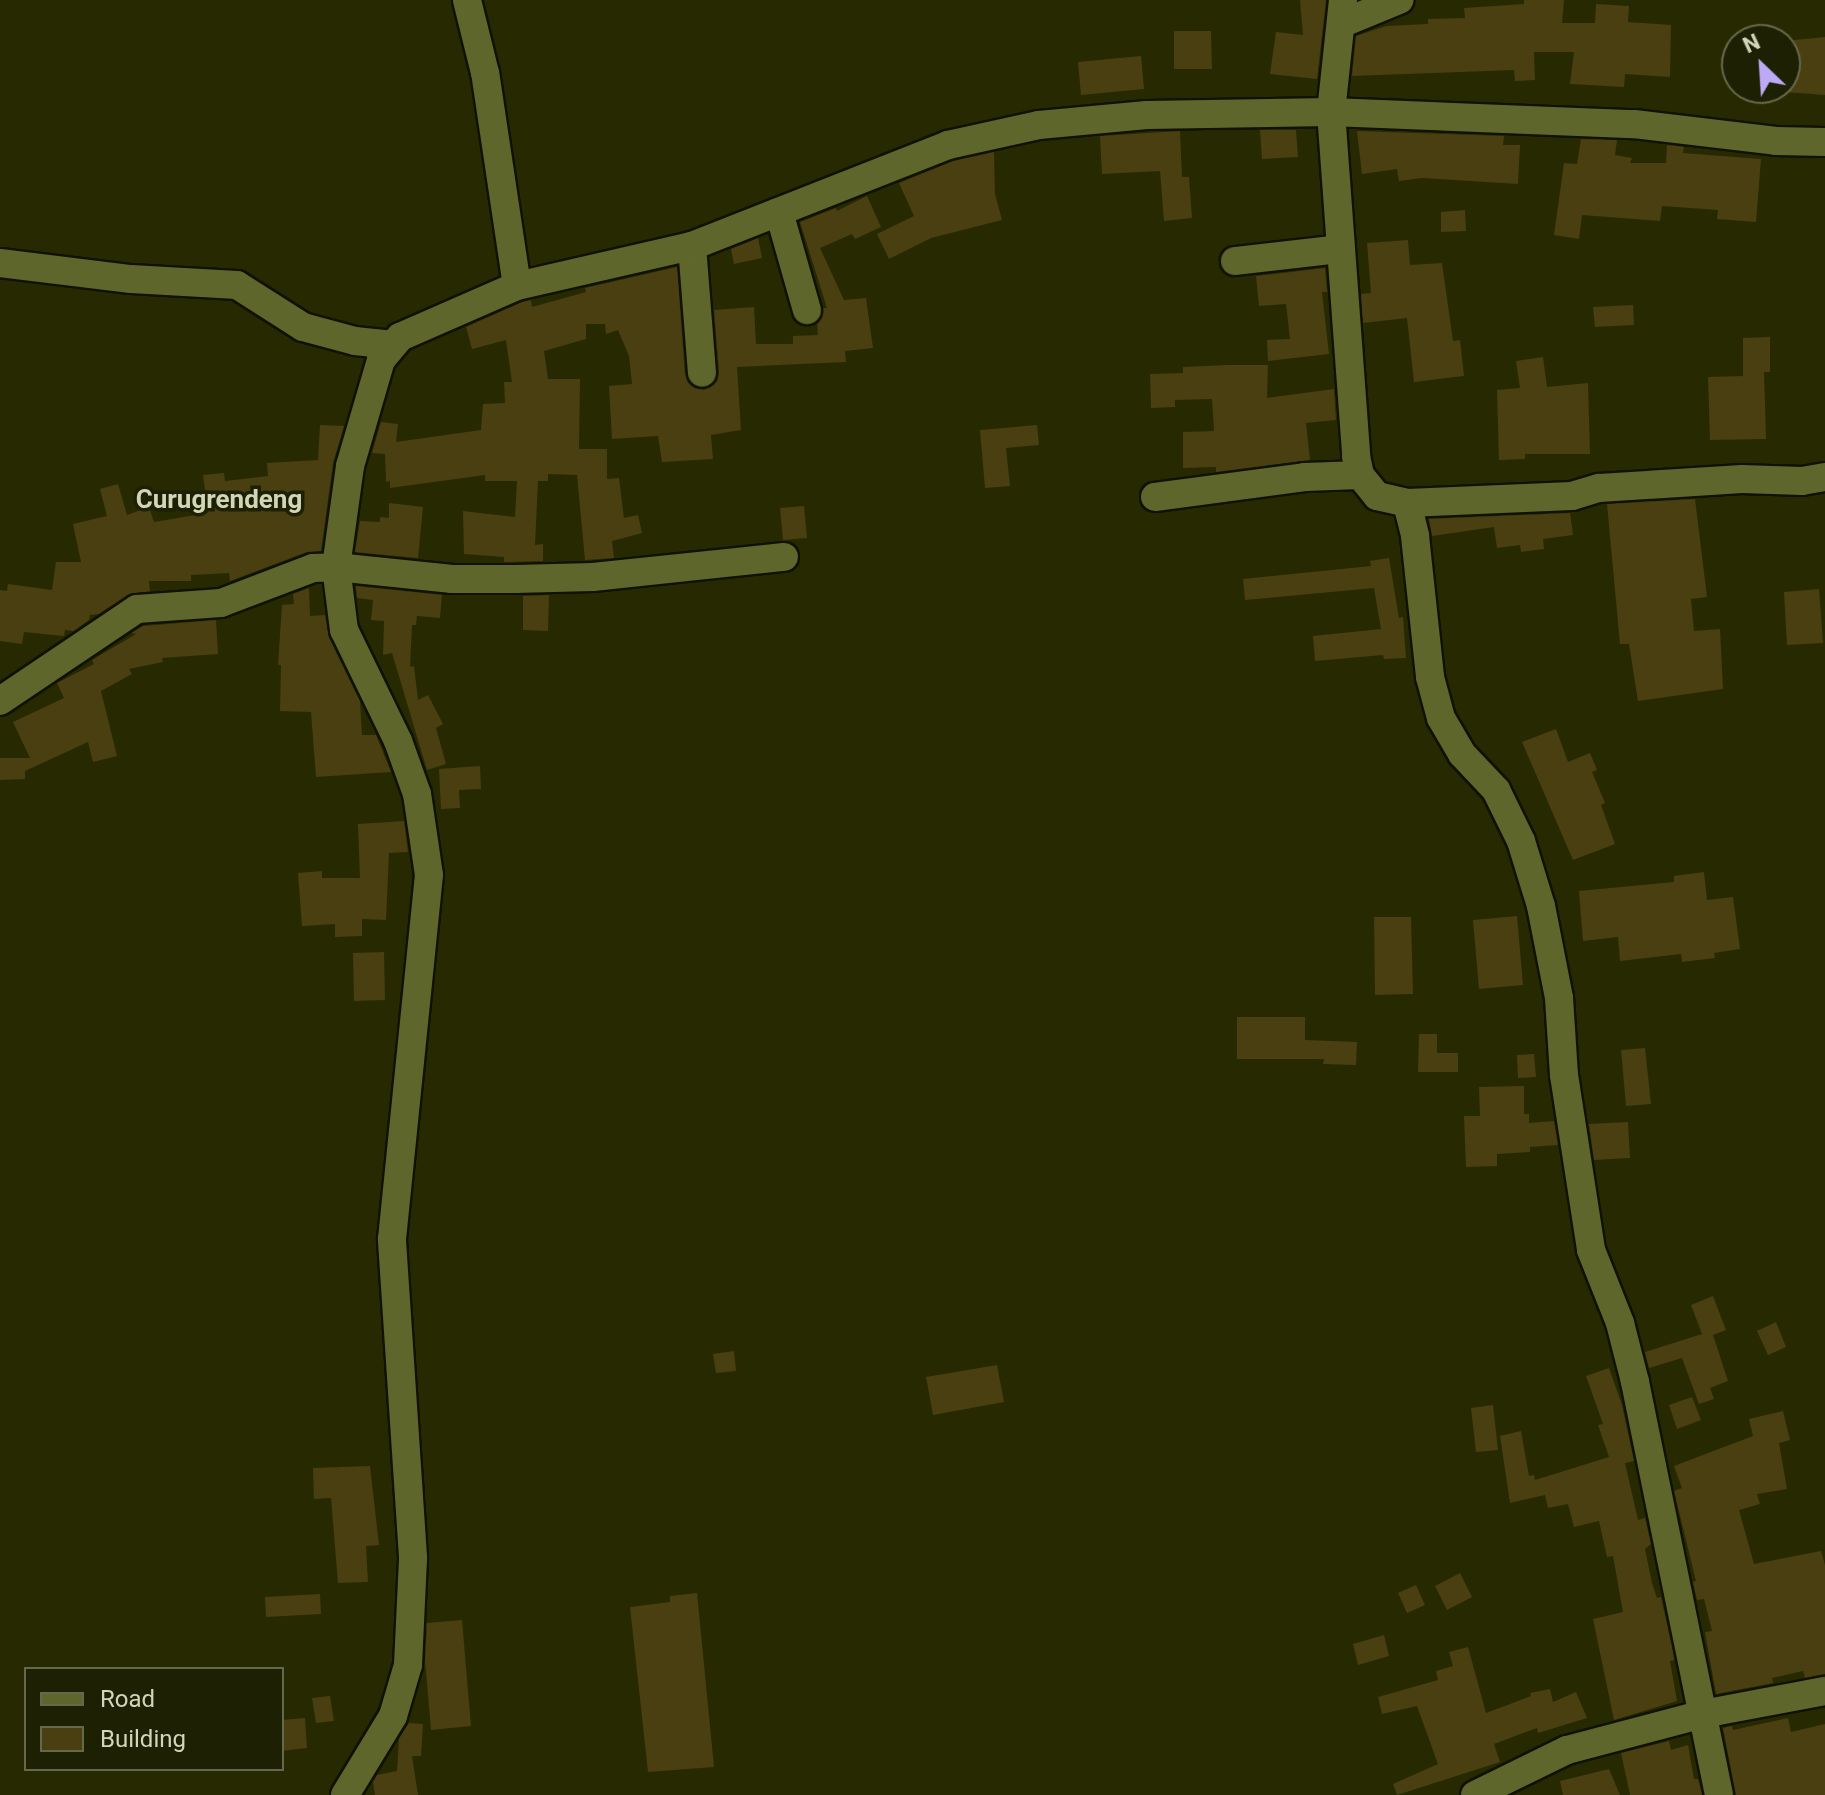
<!DOCTYPE html>
<style>
body{margin:0}
#map{position:relative;width:1825px;height:1795px;overflow:hidden;background:#272a00;font-family:Roboto,sans-serif}
div>[style]{position:absolute}
[style*='--x']{left:calc(var(--x)*1px);top:calc(var(--y)*1px);width:calc(var(--w)*1px);rotate:calc(var(--a)*1deg)}
.building>*{inset:0;background:#4a3f10}
.roads{filter:drop-shadow(2px 0 #101200) drop-shadow(-2px 0 #101200) drop-shadow(0 2px #101200) drop-shadow(0 -2px #101200)}
.minor>*{height:28px;margin:-14px;padding:0 14px;transform-origin:14px;border-radius:14px;background:#5f662b}
span{translate:-50% -50%;white-space:nowrap;text-align:center;line-height:1.15;-webkit-text-stroke:7px #1d2002;paint-order:stroke}
.quarter-label{font-size:26px;color:#d2d6b8;font-weight:700}
.legend{position:absolute;left:24px;top:1667px;width:260px;height:104px;box-sizing:border-box;background:#1d2002;border:2px solid #65694b;margin:0;padding:10px 14px;list-style:none;font-size:24px;color:#d2d6b8}
.legend li{display:flex;align-items:center;gap:16px;height:40px}
.legend b{width:40px;border:2px solid #65694b}
.north{position:absolute;left:1721px;top:24px;width:80px;height:80px;box-sizing:border-box;background:#1d2002;border:2px solid #65694b;border-radius:50%;rotate:335deg;font-size:22px;font-weight:700;line-height:32px;text-align:center;color:#d2d6b8}
.north::after{content:'';display:block;margin:auto;width:28px;height:36px;background:#bcaaf6;clip-path:polygon(50% 0,100% 100%,50% 72%,0 100%)}
</style>
<div id="map">
<div class="building">
<i style="clip-path:polygon(1300px 0,1326px 0,1317px 79px,1270px 74px,1276px 32px,1303px 35px)"></i>
<i style="clip-path:polygon(1524px 0,1564px 0,1562px 23px,1595px 23px,1596px 4px,1629px 6px,1628px 22px,1671px 25px,1670px 77px,1625px 74px,1624px 87px,1570px 84px,1574px 52px,1534px 52px,1535px 80px,1515px 81px,1514px 70px,1352px 76px,1356px 36px,1386px 26px,1428px 24px,1428px 19px,1465px 18px,1464px 8px,1524px 4px)"></i>
<i style="clip-path:polygon(1174px 31px,1211px 31px,1212px 69px,1174px 69px)"></i>
<i style="clip-path:polygon(1825px 37px,1825px 95px,1785px 92px,1785px 41px)"></i>
<i style="clip-path:polygon(1141px 56px,1144px 89px,1081px 95px,1078px 62px)"></i>
<i style="clip-path:polygon(1260px 130px,1296px 130px,1298px 157px,1262px 159px)"></i>
<i style="clip-path:polygon(1180px 131px,1182px 177px,1189px 177px,1192px 218px,1164px 221px,1160px 171px,1102px 174px,1100px 136px)"></i>
<i style="clip-path:polygon(1357px 131px,1504px 136px,1503px 145px,1520px 145px,1518px 184px,1422px 178px,1399px 181px,1397px 169px,1362px 174px)"></i>
<i style="clip-path:polygon(1581px 139px,1617px 140px,1615px 155px,1632px 158px,1630px 163px,1666px 163px,1667px 145px,1684px 147px,1683px 153px,1761px 159px,1756px 222px,1717px 219px,1718px 210px,1662px 206px,1660px 221px,1582px 215px,1579px 239px,1554px 235px,1564px 163px,1577px 164px)"></i>
<i style="clip-path:polygon(994px 152px,995px 194px,1002px 220px,931px 238px,889px 259px,877px 234px,914px 216px,899px 183px,953px 161px)"></i>
<i style="clip-path:polygon(867px 196px,881px 227px,855px 239px,852px 234px,820px 248px,844px 300px,866px 298px,873px 348px,845px 351px,846px 362px,737px 367px,741px 430px,711px 435px,713px 459px,662px 462px,658px 436px,612px 439px,609px 386px,632px 384px,629px 356px,618px 330px,606px 334px,605px 324px,586px 324px,586px 339px,544px 351px,548px 379px,580px 379px,579px 449px,607px 449px,607px 479px,619px 478px,624px 518px,638px 515px,642px 533px,612px 541px,614px 558px,585px 560px,577px 475px,548px 474px,548px 481px,538px 481px,535px 545px,543px 544px,543px 561px,504px 562px,504px 557px,464px 554px,463px 511px,515px 517px,517px 481px,485px 481px,485px 475px,390px 488px,390px 481px,386px 482px,385px 454px,372px 453px,381px 422px,398px 424px,396px 442px,481px 430px,483px 404px,505px 403px,504px 382px,512px 382px,506px 340px,472px 349px,466px 327px,522px 302px,531px 300px,532px 307px,586px 292px,585px 288px,677px 267px,685px 375px,694px 388px,704px 390px,717px 381px,719px 372px,714px 310px,754px 307px,756px 344px,793px 344px,793px 336px,818px 335px,817px 323px,823px 308px,827px 308px,800px 222px,836px 208px,837px 211px)"></i>
<i style="clip-path:polygon(1465px 210px,1466px 231px,1441px 232px,1441px 212px)"></i>
<i style="clip-path:polygon(758px 238px,762px 258px,734px 264px,731px 249px)"></i>
<i style="clip-path:polygon(1408px 240px,1410px 265px,1442px 263px,1453px 341px,1460px 340px,1464px 376px,1414px 382px,1407px 318px,1363px 323px,1361px 294px,1371px 293px,1367px 243px)"></i>
<i style="clip-path:polygon(1325px 268px,1327px 292px,1322px 292px,1329px 354px,1268px 361px,1267px 340px,1290px 339px,1286px 304px,1259px 306px,1256px 276px)"></i>
<i style="clip-path:polygon(1633px 305px,1634px 325px,1595px 327px,1593px 307px)"></i>
<i style="clip-path:polygon(1770px 337px,1770px 372px,1764px 372px,1766px 439px,1710px 440px,1708px 377px,1743px 376px,1743px 338px)"></i>
<i style="clip-path:polygon(1543px 357px,1547px 387px,1588px 383px,1590px 454px,1525px 454px,1525px 459px,1499px 460px,1497px 390px,1520px 388px,1516px 361px)"></i>
<i style="clip-path:polygon(1228px 365px,1268px 365px,1267px 398px,1334px 389px,1336px 420px,1306px 423px,1310px 460px,1216px 472px,1216px 467px,1183px 468px,1183px 432px,1214px 431px,1212px 399px,1175px 400px,1175px 407px,1151px 408px,1150px 374px,1183px 373px,1183px 367px)"></i>
<i style="clip-path:polygon(320px 425px,344px 426px,333px 463px,321px 551px,307px 552px,230px 581px,229px 573px,191px 575px,191px 581px,149px 581px,150px 591px,128px 595px,99px 614px,90px 615px,89px 620px,74px 631px,65px 630px,64px 636px,24px 632px,22px 644px,0 641px,0 590px,7px 591px,8px 584px,52px 590px,56px 562px,81px 562px,73px 524px,107px 516px,100px 489px,118px 484px,127px 515px,149px 507px,154px 522px,208px 513px,203px 475px,224px 473px,225px 481px,268px 476px,267px 463px,318px 460px)"></i>
<i style="clip-path:polygon(1037px 425px,1039px 445px,1006px 448px,1010px 486px,985px 488px,980px 430px)"></i>
<i style="clip-path:polygon(1695px 499px,1707px 597px,1691px 599px,1694px 631px,1720px 629px,1723px 689px,1638px 701px,1629px 644px,1620px 644px,1607px 504px)"></i>
<i style="clip-path:polygon(389px 503px,423px 507px,418px 558px,355px 552px,360px 521px,380px 522px,380px 517px,389px 518px)"></i>
<i style="clip-path:polygon(804px 506px,807px 538px,783px 540px,780px 508px)"></i>
<i style="clip-path:polygon(1570px 513px,1573px 535px,1543px 539px,1544px 549px,1521px 552px,1520px 545px,1497px 548px,1494px 527px,1432px 536px,1429px 519px)"></i>
<i style="clip-path:polygon(1389px 558px,1399px 618px,1403px 617px,1406px 658px,1384px 659px,1383px 655px,1315px 661px,1313px 636px,1381px 629px,1374px 588px,1245px 600px,1243px 579px,1371px 566px,1370px 561px)"></i>
<i style="clip-path:polygon(356px 586px,442px 595px,440px 618px,417px 616px,416px 625px,412px 625px,410px 667px,414px 666px,418px 700px,428px 695px,443px 724px,436px 728px,446px 764px,427px 770px,392px 653px,383px 655px,384px 621px,371px 620px,373px 600px,357px 598px)"></i>
<i style="clip-path:polygon(309px 588px,310px 616px,325px 615px,329px 637px,360px 701px,362px 735px,376px 735px,391px 772px,316px 777px,311px 712px,280px 711px,281px 665px,278px 665px,282px 605px,294px 604px,293px 594px)"></i>
<i style="clip-path:polygon(1819px 589px,1823px 643px,1787px 645px,1784px 592px)"></i>
<i style="clip-path:polygon(549px 595px,548px 631px,523px 630px,523px 596px)"></i>
<i style="clip-path:polygon(216px 620px,218px 654px,162px 658px,163px 662px,129px 669px,132px 674px,101px 691px,117px 756px,93px 762px,88px 742px,25px 771px,25px 779px,0 780px,0 758px,30px 758px,13px 722px,64px 698px,57px 683px,94px 664px,92px 660px,136px 634px,131px 633px,143px 626px)"></i>
<i style="clip-path:polygon(1556px 729px,1568px 762px,1590px 753px,1597px 770px,1592px 772px,1605px 803px,1601px 805px,1615px 844px,1573px 860px,1522px 742px)"></i>
<i style="clip-path:polygon(480px 766px,481px 789px,459px 790px,460px 808px,441px 809px,439px 769px)"></i>
<i style="clip-path:polygon(404px 821px,408px 852px,389px 853px,386px 920px,362px 919px,362px 936px,335px 937px,335px 924px,302px 926px,298px 873px,322px 871px,322px 878px,360px 878px,358px 824px)"></i>
<i style="clip-path:polygon(1704px 872px,1707px 900px,1733px 897px,1740px 949px,1714px 953px,1715px 958px,1682px 962px,1681px 954px,1620px 961px,1618px 937px,1583px 941px,1579px 891px,1674px 882px,1674px 876px)"></i>
<i style="clip-path:polygon(1517px 916px,1523px 985px,1479px 989px,1473px 920px)"></i>
<i style="clip-path:polygon(1374px 917px,1411px 917px,1413px 994px,1375px 995px)"></i>
<i style="clip-path:polygon(384px 952px,385px 1000px,354px 1001px,353px 953px)"></i>
<i style="clip-path:polygon(1237px 1017px,1305px 1017px,1305px 1040px,1357px 1042px,1356px 1065px,1323px 1064px,1324px 1059px,1237px 1059px)"></i>
<i style="clip-path:polygon(1419px 1034px,1437px 1034px,1437px 1053px,1458px 1053px,1458px 1072px,1418px 1072px)"></i>
<i style="clip-path:polygon(1645px 1048px,1651px 1104px,1626px 1106px,1621px 1050px)"></i>
<i style="clip-path:polygon(1534px 1054px,1536px 1077px,1518px 1078px,1517px 1055px)"></i>
<i style="clip-path:polygon(1524px 1086px,1524px 1114px,1529px 1114px,1529px 1123px,1554px 1121px,1558px 1145px,1530px 1147px,1530px 1152px,1497px 1154px,1497px 1166px,1466px 1167px,1464px 1116px,1480px 1116px,1479px 1087px)"></i>
<i style="clip-path:polygon(1628px 1122px,1630px 1158px,1594px 1160px,1589px 1124px)"></i>
<i style="clip-path:polygon(1713px 1296px,1726px 1330px,1713px 1335px,1728px 1381px,1710px 1388px,1714px 1399px,1699px 1404px,1682px 1358px,1649px 1368px,1645px 1352px,1702px 1334px,1691px 1305px)"></i>
<i style="clip-path:polygon(1776px 1322px,1786px 1347px,1768px 1355px,1757px 1331px)"></i>
<i style="clip-path:polygon(734px 1351px,736px 1371px,716px 1373px,713px 1354px)"></i>
<i style="clip-path:polygon(997px 1365px,1004px 1402px,933px 1415px,926px 1377px)"></i>
<i style="clip-path:polygon(1609px 1368px,1622px 1405px,1634px 1461px,1625px 1463px,1638px 1520px,1645px 1518px,1651px 1544px,1645px 1549px,1652px 1583px,1657px 1598px,1661px 1597px,1673px 1652px,1674px 1660px,1670px 1661px,1677px 1701px,1614px 1720px,1593px 1619px,1623px 1612px,1613px 1556px,1607px 1557px,1599px 1521px,1574px 1527px,1568px 1504px,1548px 1508px,1545px 1495px,1510px 1503px,1500px 1436px,1521px 1431px,1529px 1476px,1534px 1475px,1535px 1480px,1609px 1457px,1598px 1425px,1603px 1424px,1586px 1376px)"></i>
<i style="clip-path:polygon(1692px 1397px,1701px 1420px,1677px 1429px,1669px 1405px)"></i>
<i style="clip-path:polygon(1493px 1405px,1498px 1450px,1476px 1452px,1471px 1408px)"></i>
<i style="clip-path:polygon(1783px 1411px,1790px 1440px,1779px 1443px,1787px 1489px,1757px 1494px,1760px 1504px,1739px 1510px,1754px 1564px,1821px 1551px,1825px 1565px,1825px 1674px,1805px 1678px,1803px 1671px,1772px 1678px,1773px 1683px,1716px 1694px,1705px 1632px,1712px 1631px,1704px 1599px,1697px 1600px,1693px 1582px,1696px 1581px,1674px 1491px,1682px 1488px,1674px 1466px,1753px 1436px,1749px 1419px)"></i>
<i style="clip-path:polygon(370px 1466px,379px 1545px,366px 1546px,368px 1582px,338px 1583px,331px 1498px,314px 1499px,313px 1468px)"></i>
<i style="clip-path:polygon(1460px 1573px,1472px 1597px,1447px 1610px,1435px 1586px)"></i>
<i style="clip-path:polygon(1416px 1585px,1425px 1605px,1407px 1613px,1398px 1593px)"></i>
<i style="clip-path:polygon(697px 1593px,714px 1767px,648px 1772px,630px 1607px,670px 1602px,670px 1596px)"></i>
<i style="clip-path:polygon(320px 1594px,321px 1614px,266px 1617px,265px 1597px)"></i>
<i style="clip-path:polygon(462px 1620px,471px 1726px,431px 1730px,425px 1660px,427px 1623px)"></i>
<i style="clip-path:polygon(1384px 1635px,1389px 1656px,1358px 1665px,1353px 1644px)"></i>
<i style="clip-path:polygon(1468px 1647px,1486px 1713px,1531px 1696px,1530px 1693px,1550px 1689px,1553px 1702px,1576px 1692px,1587px 1718px,1538px 1733px,1537px 1728px,1494px 1744px,1500px 1762px,1397px 1795px,1393px 1784px,1438px 1764px,1417px 1706px,1382px 1714px,1378px 1697px,1438px 1680px,1436px 1671px,1453px 1666px,1449px 1652px)"></i>
<i style="clip-path:polygon(330px 1696px,334px 1721px,316px 1723px,312px 1698px)"></i>
<i style="clip-path:polygon(305px 1718px,307px 1748px,282px 1751px,282px 1720px)"></i>
<i style="clip-path:polygon(1788px 1718px,1791px 1732px,1825px 1724px,1825px 1795px,1736px 1795px,1723px 1728px,1732px 1726px,1733px 1730px)"></i>
<i style="clip-path:polygon(409px 1723px,423px 1724px,421px 1756px,412px 1756px,418px 1795px,375px 1795px,373px 1782px,377px 1775px,397px 1771px,399px 1738px)"></i>
<i style="clip-path:polygon(1669px 1741px,1671px 1750px,1688px 1745px,1694px 1779px,1698px 1779px,1702px 1795px,1630px 1795px,1621px 1753px)"></i>
<i style="clip-path:polygon(1609px 1769px,1620px 1795px,1563px 1795px,1560px 1781px)"></i>
</div>
<div class="roads">
<div class="minor">
<i style="--x:1343;--y:0;--w:113;--a:96.1"></i>
<i style="--x:1331;--y:112;--w:345;--a:85.8"></i>
<i style="--x:1356;--y:456;--w:19;--a:78"></i>
<i style="--x:1360;--y:475;--w:27;--a:51"></i>
<i style="--x:1377;--y:496;--w:31;--a:13"></i>
<i style="--x:1407;--y:503;--w:34;--a:76"></i>
<i style="--x:1415;--y:536;--w:142;--a:83.9"></i>
<i style="--x:1430;--y:677;--w:42;--a:75"></i>
<i style="--x:1441;--y:718;--w:42;--a:59.7"></i>
<i style="--x:1462;--y:754;--w:50;--a:46.6"></i>
<i style="--x:1496;--y:790;--w:57;--a:63.9"></i>
<i style="--x:1521;--y:841;--w:68;--a:72.9"></i>
<i style="--x:1541;--y:906;--w:94;--a:78.9"></i>
<i style="--x:1559;--y:998;--w:77;--a:86.3"></i>
<i style="--x:1564;--y:1075;--w:177;--a:81.2"></i>
<i style="--x:1591;--y:1250;--w:79;--a:68.3"></i>
<i style="--x:1620;--y:1323;--w:61;--a:75.7"></i>
<i style="--x:1635;--y:1382;--w:421;--a:78.5"></i>
<i style="--x:1343;--y:23;--w:61;--a:-22.3"></i>
<i style="--x:779;--y:212;--w:102;--a:74.1"></i>
<i style="--x:692;--y:246;--w:127;--a:85.5"></i>
<i style="--x:1235;--y:261;--w:106;--a:-6.5"></i>
<i style="--x:0;--y:263;--w:132;--a:7"></i>
<i style="--x:131;--y:279;--w:106;--a:3.2"></i>
<i style="--x:237;--y:285;--w:78;--a:32.5"></i>
<i style="--x:303;--y:327;--w:54;--a:15.1"></i>
<i style="--x:355;--y:341;--w:36;--a:6"></i>
<i style="--x:517;--y:286;--w:180;--a:-12.9"></i>
<i style="--x:692;--y:246;--w:275;--a:-21.5"></i>
<i style="--x:948;--y:145;--w:93;--a:-12.4"></i>
<i style="--x:1039;--y:125;--w:108;--a:-5.3"></i>
<i style="--x:1147;--y:115;--w:184;--a:-0.9"></i>
<i style="--x:1331;--y:112;--w:303;--a:2.3"></i>
<i style="--x:1634;--y:124;--w:143;--a:6.8"></i>
<i style="--x:1776;--y:141;--w:49;--a:1.2"></i>
<i style="--x:1155;--y:497;--w:151;--a:-7.6"></i>
<i style="--x:1305;--y:477;--w:55;--a:-2.1"></i>
<i style="--x:1407;--y:503;--w:165;--a:-2.4"></i>
<i style="--x:1572;--y:496;--w:28;--a:-17"></i>
<i style="--x:1599;--y:488;--w:143;--a:-3.6"></i>
<i style="--x:1742;--y:479;--w:60;--a:1.9"></i>
<i style="--x:1802;--y:481;--w:23;--a:-10"></i>
<i style="--x:0;--y:701;--w:165;--a:-33.9"></i>
<i style="--x:137;--y:609;--w:84;--a:-4.1"></i>
<i style="--x:221;--y:603;--w:98;--a:-20.8"></i>
<i style="--x:313;--y:568;--w:23;--a:-2"></i>
<i style="--x:336;--y:567;--w:117;--a:5.9"></i>
<i style="--x:452;--y:579;--w:63;--a:0"></i>
<i style="--x:515;--y:579;--w:78;--a:-1.5"></i>
<i style="--x:593;--y:577;--w:192;--a:-6"></i>
<i style="--x:345;--y:1795;--w:92;--a:-58.7"></i>
<i style="--x:393;--y:1716;--w:53;--a:-73.6"></i>
<i style="--x:408;--y:1665;--w:108;--a:-87.3"></i>
<i style="--x:413;--y:1557;--w:319;--a:-93.8"></i>
<i style="--x:392;--y:1239;--w:366;--a:-84.2"></i>
<i style="--x:429;--y:875;--w:82;--a:-98.4"></i>
<i style="--x:417;--y:794;--w:56;--a:-109.7"></i>
<i style="--x:398;--y:741;--w:123;--a:-115.9"></i>
<i style="--x:344;--y:630;--w:64;--a:-97.2"></i>
<i style="--x:336;--y:567;--w:102;--a:-82.1"></i>
<i style="--x:350;--y:466;--w:110;--a:-73.7"></i>
<i style="--x:381;--y:360;--w:30;--a:-50"></i>
<i style="--x:400;--y:337;--w:128;--a:-23.6"></i>
<i style="--x:517;--y:286;--w:215;--a:-98.5"></i>
<i style="--x:485;--y:73;--w:75;--a:-103.9"></i>
<i style="--x:1475;--y:1795;--w:102;--a:-26.1"></i>
<i style="--x:1567;--y:1750;--w:141;--a:-14.8"></i>
<i style="--x:1703;--y:1714;--w:124;--a:-10.7"></i>
</div>
</div>
<div class="quarter-label">
<span style="left:219px;top:500px">Curugrendeng</span>
</div>
<ul class="legend">
<li><b style="height:10px;background:#5f662b"></b>Road</li>
<li><b style="height:22px;background:#4a3f10"></b>Building</li>
</ul>
<div class="north">N</div>
</div>
